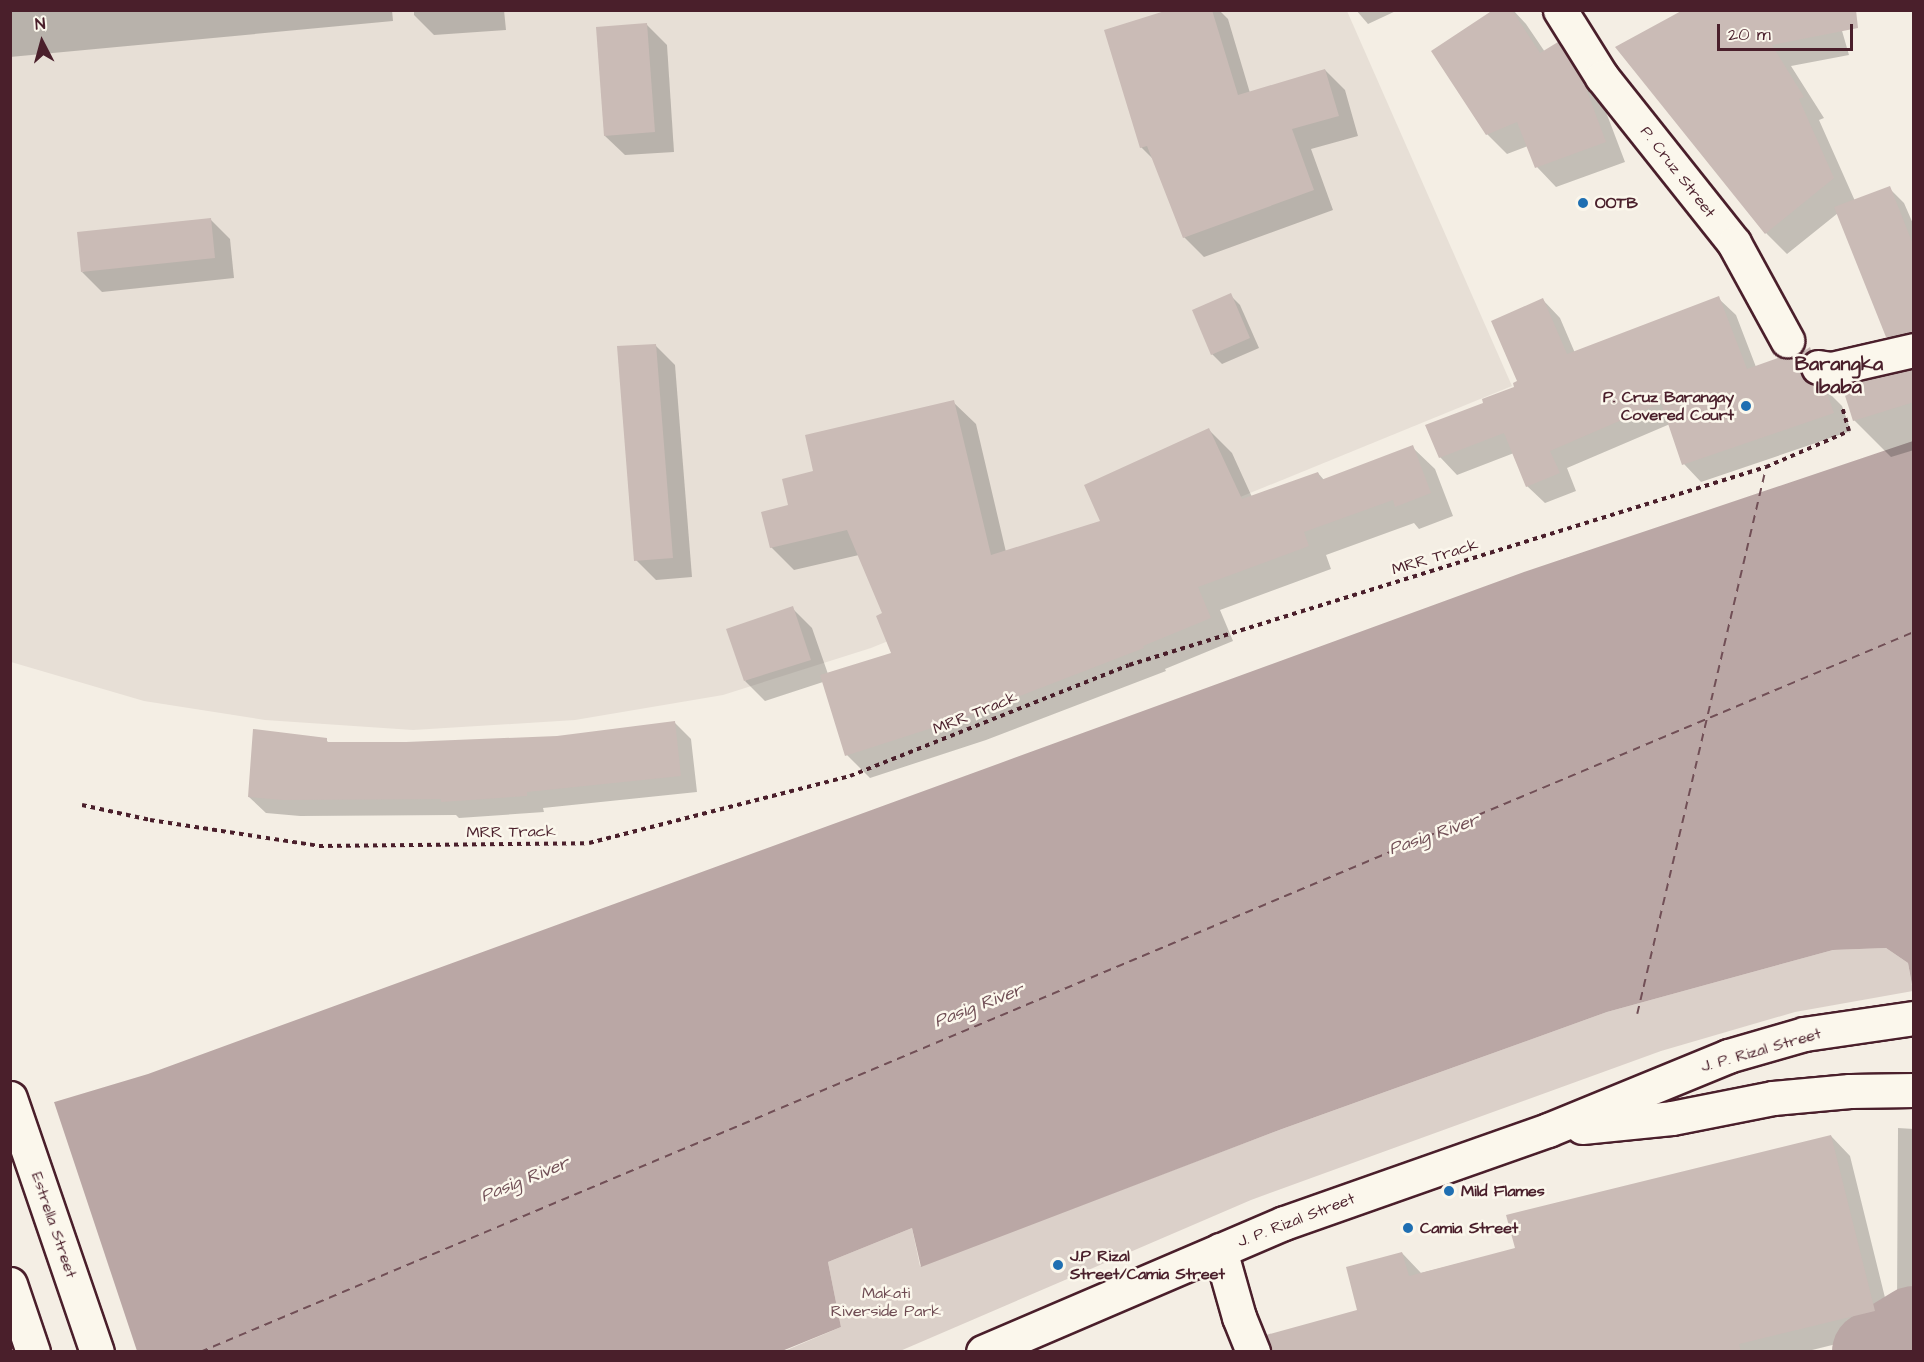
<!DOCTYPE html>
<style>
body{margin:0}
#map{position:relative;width:1924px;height:1362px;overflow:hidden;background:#f4eee4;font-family:"Architects Daughter",sans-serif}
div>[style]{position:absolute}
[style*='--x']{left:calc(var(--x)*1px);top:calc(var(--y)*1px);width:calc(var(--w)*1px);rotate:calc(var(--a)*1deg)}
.built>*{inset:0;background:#e7dfd6}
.green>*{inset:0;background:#dbd0c9}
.water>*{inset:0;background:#baa7a5}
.pier>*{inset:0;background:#f4eee4}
.shadow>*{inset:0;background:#0003}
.river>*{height:82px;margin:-41px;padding:0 41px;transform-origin:41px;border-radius:41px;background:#baa7a5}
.ferry>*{height:1.5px;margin-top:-0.75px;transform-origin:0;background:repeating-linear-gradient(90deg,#714f56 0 8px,transparent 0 14px)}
.building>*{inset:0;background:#cabbb6}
.path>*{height:4px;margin-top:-2px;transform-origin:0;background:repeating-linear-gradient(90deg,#4a1f2b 0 4.5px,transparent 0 9px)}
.roads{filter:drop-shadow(2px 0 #4a1f2b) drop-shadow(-2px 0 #4a1f2b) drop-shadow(0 2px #4a1f2b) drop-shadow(0 -2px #4a1f2b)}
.pedestrian>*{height:33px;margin:-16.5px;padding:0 16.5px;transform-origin:16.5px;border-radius:16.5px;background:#fbf7ec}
.minor>*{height:33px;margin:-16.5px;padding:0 16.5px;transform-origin:16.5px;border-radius:16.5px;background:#fbf7ec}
.secondary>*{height:33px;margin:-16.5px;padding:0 16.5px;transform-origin:16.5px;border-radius:16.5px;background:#fbf7ec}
.dots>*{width:16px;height:16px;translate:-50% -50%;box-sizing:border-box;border:3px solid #fbf7ec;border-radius:50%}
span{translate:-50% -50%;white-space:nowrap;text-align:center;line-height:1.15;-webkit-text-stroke:5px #fbf7ec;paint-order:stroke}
.street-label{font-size:16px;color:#4a1f2b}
.poi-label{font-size:16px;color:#4a1f2b;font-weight:700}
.left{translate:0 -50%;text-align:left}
.right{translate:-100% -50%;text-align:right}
.park-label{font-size:16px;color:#6e4b52}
.water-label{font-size:18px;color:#714f56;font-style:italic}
.quarter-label{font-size:20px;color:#4a1f2b;font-weight:700}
.frame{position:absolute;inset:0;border:12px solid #4a1f2b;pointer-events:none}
.north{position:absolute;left:12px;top:12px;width:60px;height:60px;-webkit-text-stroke:4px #fbf7ec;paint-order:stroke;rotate:354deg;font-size:16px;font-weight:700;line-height:24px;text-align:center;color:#4a1f2b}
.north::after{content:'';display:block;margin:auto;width:21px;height:27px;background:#4a1f2b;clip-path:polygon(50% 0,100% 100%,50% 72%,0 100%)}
.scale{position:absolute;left:1717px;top:24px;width:136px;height:27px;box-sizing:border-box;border:3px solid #4a1f2b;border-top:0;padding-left:8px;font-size:18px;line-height:21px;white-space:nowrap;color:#4a1f2b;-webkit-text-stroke:4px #fbf7ec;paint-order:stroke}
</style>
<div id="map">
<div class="built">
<i style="clip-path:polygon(10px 11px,1347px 11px,1512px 386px,871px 648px,723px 695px,575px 720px,413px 730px,265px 720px,144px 701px,11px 662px)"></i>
</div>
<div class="green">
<i style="clip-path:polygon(1886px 948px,1908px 963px,1913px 991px,1795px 1012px,1661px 1051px,1251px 1200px,900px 1351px,782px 1352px,841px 1327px,828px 1262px,912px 1228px,920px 1266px,1282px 1129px,1607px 1012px,1833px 950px)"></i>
</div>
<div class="water">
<i style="clip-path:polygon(1913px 441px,1913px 990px,1908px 963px,1886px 948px,1833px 950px,1607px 1012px,1282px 1129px,921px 1267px,912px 1228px,828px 1262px,841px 1327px,782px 1351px,11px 1352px,11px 1115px,148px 1074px,1524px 572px)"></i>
</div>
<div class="pier">
<i style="clip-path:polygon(53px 1099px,137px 1351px,10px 1351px,10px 1112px)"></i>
</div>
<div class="shadow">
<i style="clip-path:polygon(10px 10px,392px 10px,393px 21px,10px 57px)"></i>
<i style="clip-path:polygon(414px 10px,504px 10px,506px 30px,434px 35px,414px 15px)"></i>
<i style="clip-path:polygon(1171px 10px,1219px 10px,1228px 19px,1250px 93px,1325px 70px,1345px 90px,1358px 136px,1311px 149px,1333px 210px,1204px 257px,1184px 237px,1155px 161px,1141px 147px)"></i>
<i style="clip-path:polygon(1356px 10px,1398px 10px,1368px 24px)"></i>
<i style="clip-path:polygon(1496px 10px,1513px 10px,1526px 24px,1545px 52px,1558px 44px,1577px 64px,1603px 104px,1625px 162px,1556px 187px,1537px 167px,1528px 146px,1507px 154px,1487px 134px)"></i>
<i style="clip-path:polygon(1836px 10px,1849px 55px,1791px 66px,1824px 118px,1819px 120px,1855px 201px,1889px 188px,1904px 203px,1914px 226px,1914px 349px,1902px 352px,1887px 336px,1838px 213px,1787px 254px,1766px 233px,1617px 47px)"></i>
<i style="clip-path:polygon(647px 25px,667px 45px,674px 152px,625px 155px,605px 136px)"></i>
<i style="clip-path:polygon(210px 219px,230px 239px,234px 278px,102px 292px,82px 272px)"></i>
<i style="clip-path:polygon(1230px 295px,1240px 305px,1259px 348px,1222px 364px,1212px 354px)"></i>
<i style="clip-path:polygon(1718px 298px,1736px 315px,1756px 367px,1796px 358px,1810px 349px,1827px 366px,1816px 382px,1817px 386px,1824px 388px,1842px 406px,1851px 431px,1701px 482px,1684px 464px,1670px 424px,1567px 468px,1576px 491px,1545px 503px,1527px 486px,1514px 453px,1457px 475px,1440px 457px,1485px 403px,1516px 387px,1543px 300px,1560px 318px,1575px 353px)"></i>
<i style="clip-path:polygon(655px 345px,675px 365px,692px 577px,656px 580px,636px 560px)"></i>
<i style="clip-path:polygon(1914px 371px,1914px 450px,1891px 457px,1854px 420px)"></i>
<i style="clip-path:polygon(953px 402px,976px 424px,1006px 552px,1102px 522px,1209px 430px,1232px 453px,1252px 497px,1318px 473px,1324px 480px,1412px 447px,1435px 469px,1453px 516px,1419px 529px,1414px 523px,1326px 555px,1331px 569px,1220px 610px,1233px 641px,1165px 669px,1166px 671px,986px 740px,870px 778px,847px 755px,823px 682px,765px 701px,745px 681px,792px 608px,812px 628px,828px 674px,893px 654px,884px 614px,859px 555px,794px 570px,771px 547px,790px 506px,815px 472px)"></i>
<i style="clip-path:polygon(674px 722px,691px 739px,697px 792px,543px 808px,544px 812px,459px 818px,456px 815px,300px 816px,266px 813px,249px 797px,326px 740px,330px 744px,406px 743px,557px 738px)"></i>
<i style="clip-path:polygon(1898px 1128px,1914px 1129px,1914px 1352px,1896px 1352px,1897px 1323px,1904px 1313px,1897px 1305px)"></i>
<i style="clip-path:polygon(1831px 1136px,1850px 1156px,1893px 1330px,1804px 1352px,1294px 1352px,1359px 1311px,1402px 1253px,1421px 1273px,1517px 1249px)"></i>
</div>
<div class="river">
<i style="--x:1873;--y:1352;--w:48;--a:-31.4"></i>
</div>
<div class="ferry">
<i style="--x:1637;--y:1014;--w:562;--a:-76.73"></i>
<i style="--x:200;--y:1352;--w:1859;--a:-22.79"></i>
</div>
<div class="building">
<i style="clip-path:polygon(1168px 10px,1212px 10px,1238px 95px,1325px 69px,1339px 116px,1292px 129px,1314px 190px,1183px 238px,1147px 146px,1140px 148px,1104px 30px)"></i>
<i style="clip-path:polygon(1493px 10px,1512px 10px,1540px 53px,1558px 42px,1584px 83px,1606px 142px,1535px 168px,1517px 122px,1486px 135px,1431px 51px)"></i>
<i style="clip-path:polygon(1683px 10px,1856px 10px,1858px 28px,1772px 45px,1804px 97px,1799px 99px,1834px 178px,1765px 234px,1615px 47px)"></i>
<i style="clip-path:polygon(647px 23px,655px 132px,604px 136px,596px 27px)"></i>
<i style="clip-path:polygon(1890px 186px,1914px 247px,1914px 332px,1886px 337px,1834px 207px)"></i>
<i style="clip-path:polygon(211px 218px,215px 258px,81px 272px,77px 232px)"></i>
<i style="clip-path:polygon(1231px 293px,1250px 338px,1211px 355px,1192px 310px)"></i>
<i style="clip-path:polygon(1719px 296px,1747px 369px,1781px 357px,1795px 357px,1810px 347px,1811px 350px,1804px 355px,1800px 364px,1800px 373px,1807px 382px,1825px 387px,1834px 413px,1682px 465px,1661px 403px,1550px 451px,1560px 473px,1526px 487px,1504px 433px,1439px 458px,1425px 425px,1483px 403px,1482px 399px,1514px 387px,1513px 383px,1517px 381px,1491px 321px,1543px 298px,1567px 354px)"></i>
<i style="clip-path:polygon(656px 344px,673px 558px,634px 561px,617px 346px)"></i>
<i style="clip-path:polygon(1914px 369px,1914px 402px,1853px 421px,1842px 386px)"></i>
<i style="clip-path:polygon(954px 400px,991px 555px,1100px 521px,1084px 485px,1209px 428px,1242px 499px,1318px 472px,1321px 480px,1413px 445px,1431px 493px,1395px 507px,1393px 500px,1304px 532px,1309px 546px,1198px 587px,1211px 618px,1143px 646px,1144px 648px,963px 718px,845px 756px,820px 675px,891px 653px,876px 616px,882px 613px,847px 530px,770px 548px,761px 512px,788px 505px,782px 479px,813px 471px,805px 435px)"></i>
<i style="clip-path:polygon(793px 606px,811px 660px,744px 681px,726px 629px)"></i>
<i style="clip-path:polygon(675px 721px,681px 776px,527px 792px,527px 796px,441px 802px,441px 799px,283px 800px,248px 797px,253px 729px,327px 738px,327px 742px,406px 742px,557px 736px)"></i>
<i style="clip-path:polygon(1831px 1135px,1875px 1311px,1739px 1344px,1741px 1352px,1271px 1352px,1266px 1335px,1357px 1310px,1346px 1267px,1402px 1252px,1409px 1276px,1515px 1248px,1506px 1215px)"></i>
</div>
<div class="path">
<i style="--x:82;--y:805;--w:70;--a:12.4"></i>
<i style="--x:150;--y:820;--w:171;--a:8.7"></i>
<i style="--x:319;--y:846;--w:270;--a:-0.6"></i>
<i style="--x:589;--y:843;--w:269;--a:-14.4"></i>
<i style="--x:850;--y:776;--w:300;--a:-21.7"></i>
<i style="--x:1129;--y:665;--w:667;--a:-17.27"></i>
<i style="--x:1766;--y:467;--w:90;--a:-23.4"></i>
<i style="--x:1849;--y:431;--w:25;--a:-106"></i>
</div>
<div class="roads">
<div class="pedestrian">
<i style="--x:1818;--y:367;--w:13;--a:9"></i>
<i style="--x:1831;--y:369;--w:85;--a:-12.9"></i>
</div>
<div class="minor">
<i style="--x:1560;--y:10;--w:79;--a:57.9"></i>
<i style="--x:1602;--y:77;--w:212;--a:51.5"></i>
<i style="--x:1734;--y:243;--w:111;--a:61.3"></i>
<i style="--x:1220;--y:1250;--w:70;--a:74.2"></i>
<i style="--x:1239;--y:1317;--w:38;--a:68"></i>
</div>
<div class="secondary">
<i style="--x:10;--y:1098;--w:268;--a:71.1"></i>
<i style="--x:1582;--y:1127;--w:90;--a:-5.7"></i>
<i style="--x:1672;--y:1118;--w:103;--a:-11.2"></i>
<i style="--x:1773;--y:1098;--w:77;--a:-5.2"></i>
<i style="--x:1850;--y:1091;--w:64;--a:-0.9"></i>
<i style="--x:10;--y:1284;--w:72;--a:71.3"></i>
<i style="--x:983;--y:1352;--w:327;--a:-23.2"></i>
<i style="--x:1284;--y:1223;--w:280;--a:-19.4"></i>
<i style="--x:1548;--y:1130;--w:195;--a:-22.3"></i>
<i style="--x:1728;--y:1056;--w:79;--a:-16.1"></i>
<i style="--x:1804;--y:1034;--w:111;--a:-8.3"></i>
</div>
</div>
<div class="dots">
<i style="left:1583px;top:203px;background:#1f6fb2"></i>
<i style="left:1746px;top:406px;background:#1f6fb2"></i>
<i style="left:1449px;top:1191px;background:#1f6fb2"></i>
<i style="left:1408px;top:1228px;background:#1f6fb2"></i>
<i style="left:1058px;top:1265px;background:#1f6fb2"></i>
</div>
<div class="street-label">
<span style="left:1678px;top:172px;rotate:52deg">P. Cruz Street</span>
<span style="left:1435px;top:557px;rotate:-17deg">MRR Track</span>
<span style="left:975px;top:713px;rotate:-22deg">MRR Track</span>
<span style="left:511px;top:832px;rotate:-1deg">MRR Track</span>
<span style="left:1761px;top:1050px;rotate:-16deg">J. P. Rizal Street</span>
<span style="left:1296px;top:1220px;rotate:-21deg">J. P. Rizal Street</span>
<span style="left:54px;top:1225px;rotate:71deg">Estrella Street</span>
</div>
<div class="poi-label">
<span class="left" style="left:1595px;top:203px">OOTB</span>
<span class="right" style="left:1734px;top:406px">P. Cruz Barangay<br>Covered Court</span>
<span class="left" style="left:1461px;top:1191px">Mild Flames</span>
<span class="left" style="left:1420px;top:1228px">Camia Street</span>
<span class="left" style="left:1070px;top:1265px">J.P Rizal<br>Street/Camia Street</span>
</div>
<div class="park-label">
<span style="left:886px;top:1302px">Makati<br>Riverside Park</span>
</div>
<div class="water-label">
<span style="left:1434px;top:835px;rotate:-19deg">Pasig River</span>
<span style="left:979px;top:1006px;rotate:-21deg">Pasig River</span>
<span style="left:525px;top:1180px;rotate:-22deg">Pasig River</span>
</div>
<div class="quarter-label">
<span style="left:1839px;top:376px">Barangka<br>Ibaba</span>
</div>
<div class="frame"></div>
<div class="north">N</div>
<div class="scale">20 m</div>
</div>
